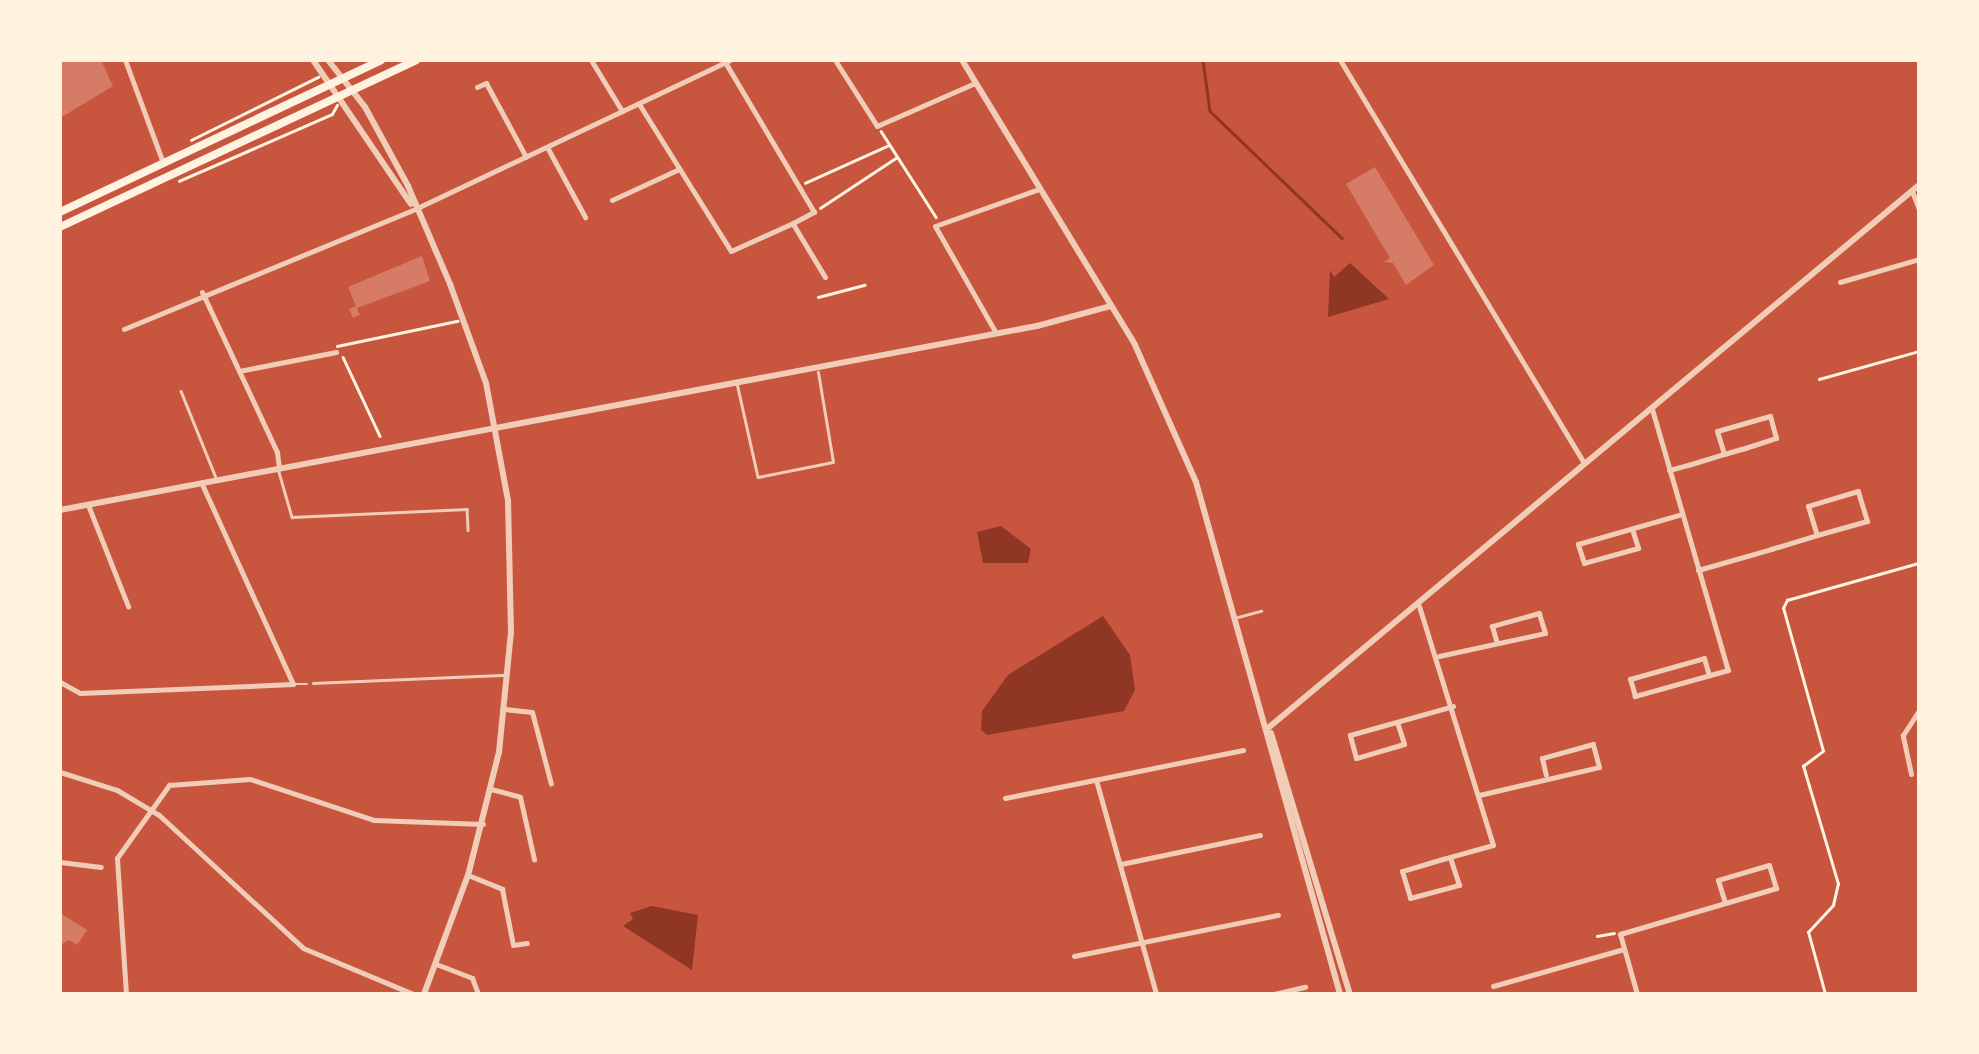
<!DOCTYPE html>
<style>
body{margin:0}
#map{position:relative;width:1979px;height:1054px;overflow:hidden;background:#c8553d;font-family:Cabin,sans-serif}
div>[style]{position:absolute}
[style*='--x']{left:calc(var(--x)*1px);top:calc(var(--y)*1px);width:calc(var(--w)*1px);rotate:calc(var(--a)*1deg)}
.water>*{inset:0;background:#8f3625}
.stream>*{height:2.5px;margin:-1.25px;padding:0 1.25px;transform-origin:1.25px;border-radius:1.25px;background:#8f3625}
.building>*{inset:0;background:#d67c66}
.path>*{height:2.5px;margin:-1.25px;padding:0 1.25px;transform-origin:1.25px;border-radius:1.25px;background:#fff3e0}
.service>*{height:2.5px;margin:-1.25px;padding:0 1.25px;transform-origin:1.25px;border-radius:1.25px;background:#f1ccb7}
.minor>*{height:5px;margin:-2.5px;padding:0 2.5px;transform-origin:2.5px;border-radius:2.5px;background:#f1ccb7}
.tertiary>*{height:6px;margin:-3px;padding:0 3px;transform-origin:3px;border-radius:3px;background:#f1ccb7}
.secondary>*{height:8px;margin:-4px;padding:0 4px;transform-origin:4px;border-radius:4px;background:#fff3e0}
span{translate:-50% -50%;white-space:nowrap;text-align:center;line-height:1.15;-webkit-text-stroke:8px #fff3e0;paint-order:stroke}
.frame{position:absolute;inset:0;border:62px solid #fff3e0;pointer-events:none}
</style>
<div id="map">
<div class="water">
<i style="clip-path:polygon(1350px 263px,1389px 299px,1328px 317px,1330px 270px,1334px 277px)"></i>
<i style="clip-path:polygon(1001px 526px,1031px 549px,1028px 563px,983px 563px,977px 532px)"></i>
<i style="clip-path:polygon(1103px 616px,1130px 655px,1135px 690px,1124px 711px,987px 735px,981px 730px,982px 711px,1008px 675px)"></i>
<i style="clip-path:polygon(652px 906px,698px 915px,692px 970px,623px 926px,633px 919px,630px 913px)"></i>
</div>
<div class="stream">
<i style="--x:1203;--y:60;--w:51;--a:82.2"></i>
<i style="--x:1210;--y:111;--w:183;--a:43.9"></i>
</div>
<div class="building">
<i style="clip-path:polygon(60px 60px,101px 60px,113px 86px,60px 118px)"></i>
<i style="clip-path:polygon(1375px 167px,1434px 265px,1406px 285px,1393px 263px,1384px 262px,1390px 258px,1346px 184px)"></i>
<i style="clip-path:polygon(422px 256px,430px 281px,357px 308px,360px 315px,353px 318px,349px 309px,356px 306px,348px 287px)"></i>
<i style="clip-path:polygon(60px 913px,87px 930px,77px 945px,69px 940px,60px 945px)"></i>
</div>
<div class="path">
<i style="--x:881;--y:131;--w:102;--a:57.4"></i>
<i style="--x:191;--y:140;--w:142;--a:-26.4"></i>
<i style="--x:179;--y:181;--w:167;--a:-23.6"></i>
<i style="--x:332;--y:114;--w:10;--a:-61"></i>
<i style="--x:805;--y:183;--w:92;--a:-24.3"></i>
<i style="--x:820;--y:208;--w:92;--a:-33.5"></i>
<i style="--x:818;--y:297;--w:48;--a:-14.6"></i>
<i style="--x:337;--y:346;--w:123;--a:-11.8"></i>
<i style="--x:343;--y:357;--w:87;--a:64.9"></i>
<i style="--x:1819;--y:379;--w:104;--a:-15.6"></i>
<i style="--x:1597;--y:936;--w:17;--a:-10"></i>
<i style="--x:1825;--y:994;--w:64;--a:-105.3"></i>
<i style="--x:1808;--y:932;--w:37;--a:-47"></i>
<i style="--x:1833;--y:905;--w:22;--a:-77"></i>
<i style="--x:1838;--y:884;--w:123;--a:-106.5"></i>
<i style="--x:1803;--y:766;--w:25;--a:-37"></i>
<i style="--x:1823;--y:751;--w:148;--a:-105.6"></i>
<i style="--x:1783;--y:608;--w:9;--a:-63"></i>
<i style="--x:1787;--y:600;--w:137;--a:-15.7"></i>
</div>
<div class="service">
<i style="--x:737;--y:383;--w:96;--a:77.4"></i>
<i style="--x:758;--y:477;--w:76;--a:-11.3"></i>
<i style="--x:833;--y:462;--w:91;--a:-99.5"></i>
<i style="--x:181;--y:391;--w:96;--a:68"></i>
<i style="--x:279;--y:472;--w:47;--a:73.9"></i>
<i style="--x:292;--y:517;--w:175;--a:-2.6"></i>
<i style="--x:467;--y:509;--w:21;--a:87"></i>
<i style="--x:1238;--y:617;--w:24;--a:-15"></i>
<i style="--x:313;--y:683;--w:194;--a:-2.4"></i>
<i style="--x:294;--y:684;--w:13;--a:0"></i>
</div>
<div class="minor">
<i style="--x:125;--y:60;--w:110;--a:69.7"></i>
<i style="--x:591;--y:60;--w:60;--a:58.7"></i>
<i style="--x:835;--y:60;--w:78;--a:57.5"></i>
<i style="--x:877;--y:126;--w:107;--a:-23.7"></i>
<i style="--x:1340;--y:60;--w:471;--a:58.8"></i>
<i style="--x:477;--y:87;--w:10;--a:-24"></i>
<i style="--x:486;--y:83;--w:84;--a:61.6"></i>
<i style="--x:639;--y:104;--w:173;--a:58"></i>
<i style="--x:731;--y:251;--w:68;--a:-24.3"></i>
<i style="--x:793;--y:223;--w:24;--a:-28"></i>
<i style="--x:814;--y:212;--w:174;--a:-120.7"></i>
<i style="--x:547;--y:147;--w:80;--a:61.5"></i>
<i style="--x:1912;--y:191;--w:19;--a:69"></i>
<i style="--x:612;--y:200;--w:74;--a:-24.8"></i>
<i style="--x:793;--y:224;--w:62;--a:58.9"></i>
<i style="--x:1840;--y:282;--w:82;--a:-16.2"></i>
<i style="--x:202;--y:292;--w:177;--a:64.9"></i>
<i style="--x:277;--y:452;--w:17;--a:83"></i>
<i style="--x:124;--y:329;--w:315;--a:-22.4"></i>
<i style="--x:415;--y:209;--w:348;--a:-25.3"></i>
<i style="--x:996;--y:333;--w:123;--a:-119.7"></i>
<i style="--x:935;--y:226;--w:110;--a:-19.6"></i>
<i style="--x:239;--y:371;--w:99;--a:-11.1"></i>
<i style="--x:1652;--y:409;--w:272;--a:73.8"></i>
<i style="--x:1728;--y:670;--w:97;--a:164.4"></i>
<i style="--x:1635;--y:696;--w:18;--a:-106"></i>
<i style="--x:1630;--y:679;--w:77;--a:-15.8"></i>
<i style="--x:1704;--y:658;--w:18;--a:74"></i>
<i style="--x:1669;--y:470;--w:20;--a:-15"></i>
<i style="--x:1688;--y:465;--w:38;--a:-17"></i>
<i style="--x:1724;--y:454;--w:19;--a:-16"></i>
<i style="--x:1742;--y:449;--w:36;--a:-18"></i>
<i style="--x:1776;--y:438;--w:23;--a:-105"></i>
<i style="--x:1770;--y:416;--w:55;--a:164.2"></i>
<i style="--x:1717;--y:431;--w:24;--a:73"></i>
<i style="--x:88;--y:505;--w:109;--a:68.4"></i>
<i style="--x:1632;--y:529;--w:20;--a:72"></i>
<i style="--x:1638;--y:548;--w:56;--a:164.5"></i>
<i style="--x:1584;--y:563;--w:20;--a:-108"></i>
<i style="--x:1578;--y:544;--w:108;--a:-16.1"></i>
<i style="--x:1698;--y:570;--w:76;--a:-16"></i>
<i style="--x:1771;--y:549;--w:48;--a:-16.9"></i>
<i style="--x:1817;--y:535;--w:52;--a:-15.6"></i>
<i style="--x:1867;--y:521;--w:31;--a:-107"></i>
<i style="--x:1858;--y:491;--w:52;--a:163.3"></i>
<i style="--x:1808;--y:506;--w:30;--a:73"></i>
<i style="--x:1419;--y:606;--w:250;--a:72.8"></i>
<i style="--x:1493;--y:845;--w:49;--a:164.5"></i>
<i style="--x:1446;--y:858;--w:46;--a:163.5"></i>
<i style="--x:1402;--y:871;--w:28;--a:73"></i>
<i style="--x:1410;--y:898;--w:51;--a:-14.9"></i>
<i style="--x:1459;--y:885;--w:29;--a:-108"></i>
<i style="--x:1439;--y:656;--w:108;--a:-12.2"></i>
<i style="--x:1545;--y:633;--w:21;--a:-107"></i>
<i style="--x:1539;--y:613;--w:49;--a:164.5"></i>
<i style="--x:1492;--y:626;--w:15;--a:74"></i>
<i style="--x:60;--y:682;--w:23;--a:29"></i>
<i style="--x:80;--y:693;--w:213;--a:-2.4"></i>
<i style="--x:293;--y:684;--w:220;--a:-114.5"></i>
<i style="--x:504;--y:709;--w:28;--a:6"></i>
<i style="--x:532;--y:712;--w:74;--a:75.2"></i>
<i style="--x:1397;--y:722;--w:23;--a:72"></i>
<i style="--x:1404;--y:744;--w:50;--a:163.7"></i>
<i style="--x:1356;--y:758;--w:24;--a:-105"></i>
<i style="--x:1350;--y:735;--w:107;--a:-15.7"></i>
<i style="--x:60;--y:772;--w:60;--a:17.5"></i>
<i style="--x:117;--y:790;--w:49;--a:30.8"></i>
<i style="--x:159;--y:815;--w:196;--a:42.7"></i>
<i style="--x:303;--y:948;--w:119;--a:22.7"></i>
<i style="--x:1911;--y:774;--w:40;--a:-102"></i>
<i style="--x:1903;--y:735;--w:30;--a:-57"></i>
<i style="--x:1096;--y:780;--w:222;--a:74.3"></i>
<i style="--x:491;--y:789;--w:30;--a:15"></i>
<i style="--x:520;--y:797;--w:64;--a:77.3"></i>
<i style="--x:1479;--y:795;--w:123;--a:-13.1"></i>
<i style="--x:1599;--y:767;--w:24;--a:-105"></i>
<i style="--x:1593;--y:744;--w:53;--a:164.6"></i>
<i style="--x:1542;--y:758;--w:17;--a:77"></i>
<i style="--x:1005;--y:798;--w:243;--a:-11.4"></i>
<i style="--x:60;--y:862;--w:41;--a:7"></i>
<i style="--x:1121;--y:864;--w:142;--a:-11.8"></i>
<i style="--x:468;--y:875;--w:37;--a:22"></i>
<i style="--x:502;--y:889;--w:57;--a:78.9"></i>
<i style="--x:513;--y:945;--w:14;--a:-8"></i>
<i style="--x:1074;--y:956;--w:208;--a:-11.4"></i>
<i style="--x:436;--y:964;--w:39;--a:21"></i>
<i style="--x:472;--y:978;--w:17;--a:69"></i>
<i style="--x:1493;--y:986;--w:136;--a:-15.8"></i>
<i style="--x:126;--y:994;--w:136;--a:-93.8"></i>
<i style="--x:117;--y:858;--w:90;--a:-54.5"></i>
<i style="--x:169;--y:785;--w:81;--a:-4.2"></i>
<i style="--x:250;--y:779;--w:131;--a:18.3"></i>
<i style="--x:374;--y:820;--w:109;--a:2.1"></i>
<i style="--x:1274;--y:994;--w:32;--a:-13"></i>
<i style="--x:1637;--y:994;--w:62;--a:-105.8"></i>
<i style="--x:1620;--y:934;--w:163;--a:-16.4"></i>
<i style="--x:1776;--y:888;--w:24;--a:-107"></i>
<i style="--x:1769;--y:865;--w:53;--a:163.6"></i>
<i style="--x:1718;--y:880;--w:24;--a:73"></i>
</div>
<div class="tertiary">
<i style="--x:313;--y:60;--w:174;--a:55.8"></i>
<i style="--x:328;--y:60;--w:60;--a:51.8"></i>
<i style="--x:365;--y:107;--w:90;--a:61.4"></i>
<i style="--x:408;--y:186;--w:107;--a:66.8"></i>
<i style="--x:450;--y:284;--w:105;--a:70"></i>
<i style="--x:486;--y:383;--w:119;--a:79.4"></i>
<i style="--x:508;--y:500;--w:132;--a:88.7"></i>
<i style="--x:511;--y:632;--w:121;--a:95.7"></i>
<i style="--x:499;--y:752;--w:127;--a:104.1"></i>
<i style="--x:468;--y:875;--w:127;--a:110.3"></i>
<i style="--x:962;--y:60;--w:333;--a:58.7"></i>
<i style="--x:1135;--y:345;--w:150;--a:66"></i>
<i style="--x:1196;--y:482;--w:532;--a:74.29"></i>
<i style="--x:60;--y:510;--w:994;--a:-10.67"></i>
<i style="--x:1037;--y:326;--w:77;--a:-15.1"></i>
<i style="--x:1268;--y:728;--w:848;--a:-39.83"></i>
<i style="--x:1271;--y:733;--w:273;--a:73.2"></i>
</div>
<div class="secondary">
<i style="--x:60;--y:212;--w:355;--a:-25.3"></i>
<i style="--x:60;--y:227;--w:393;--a:-25.1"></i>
</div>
<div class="frame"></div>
</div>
